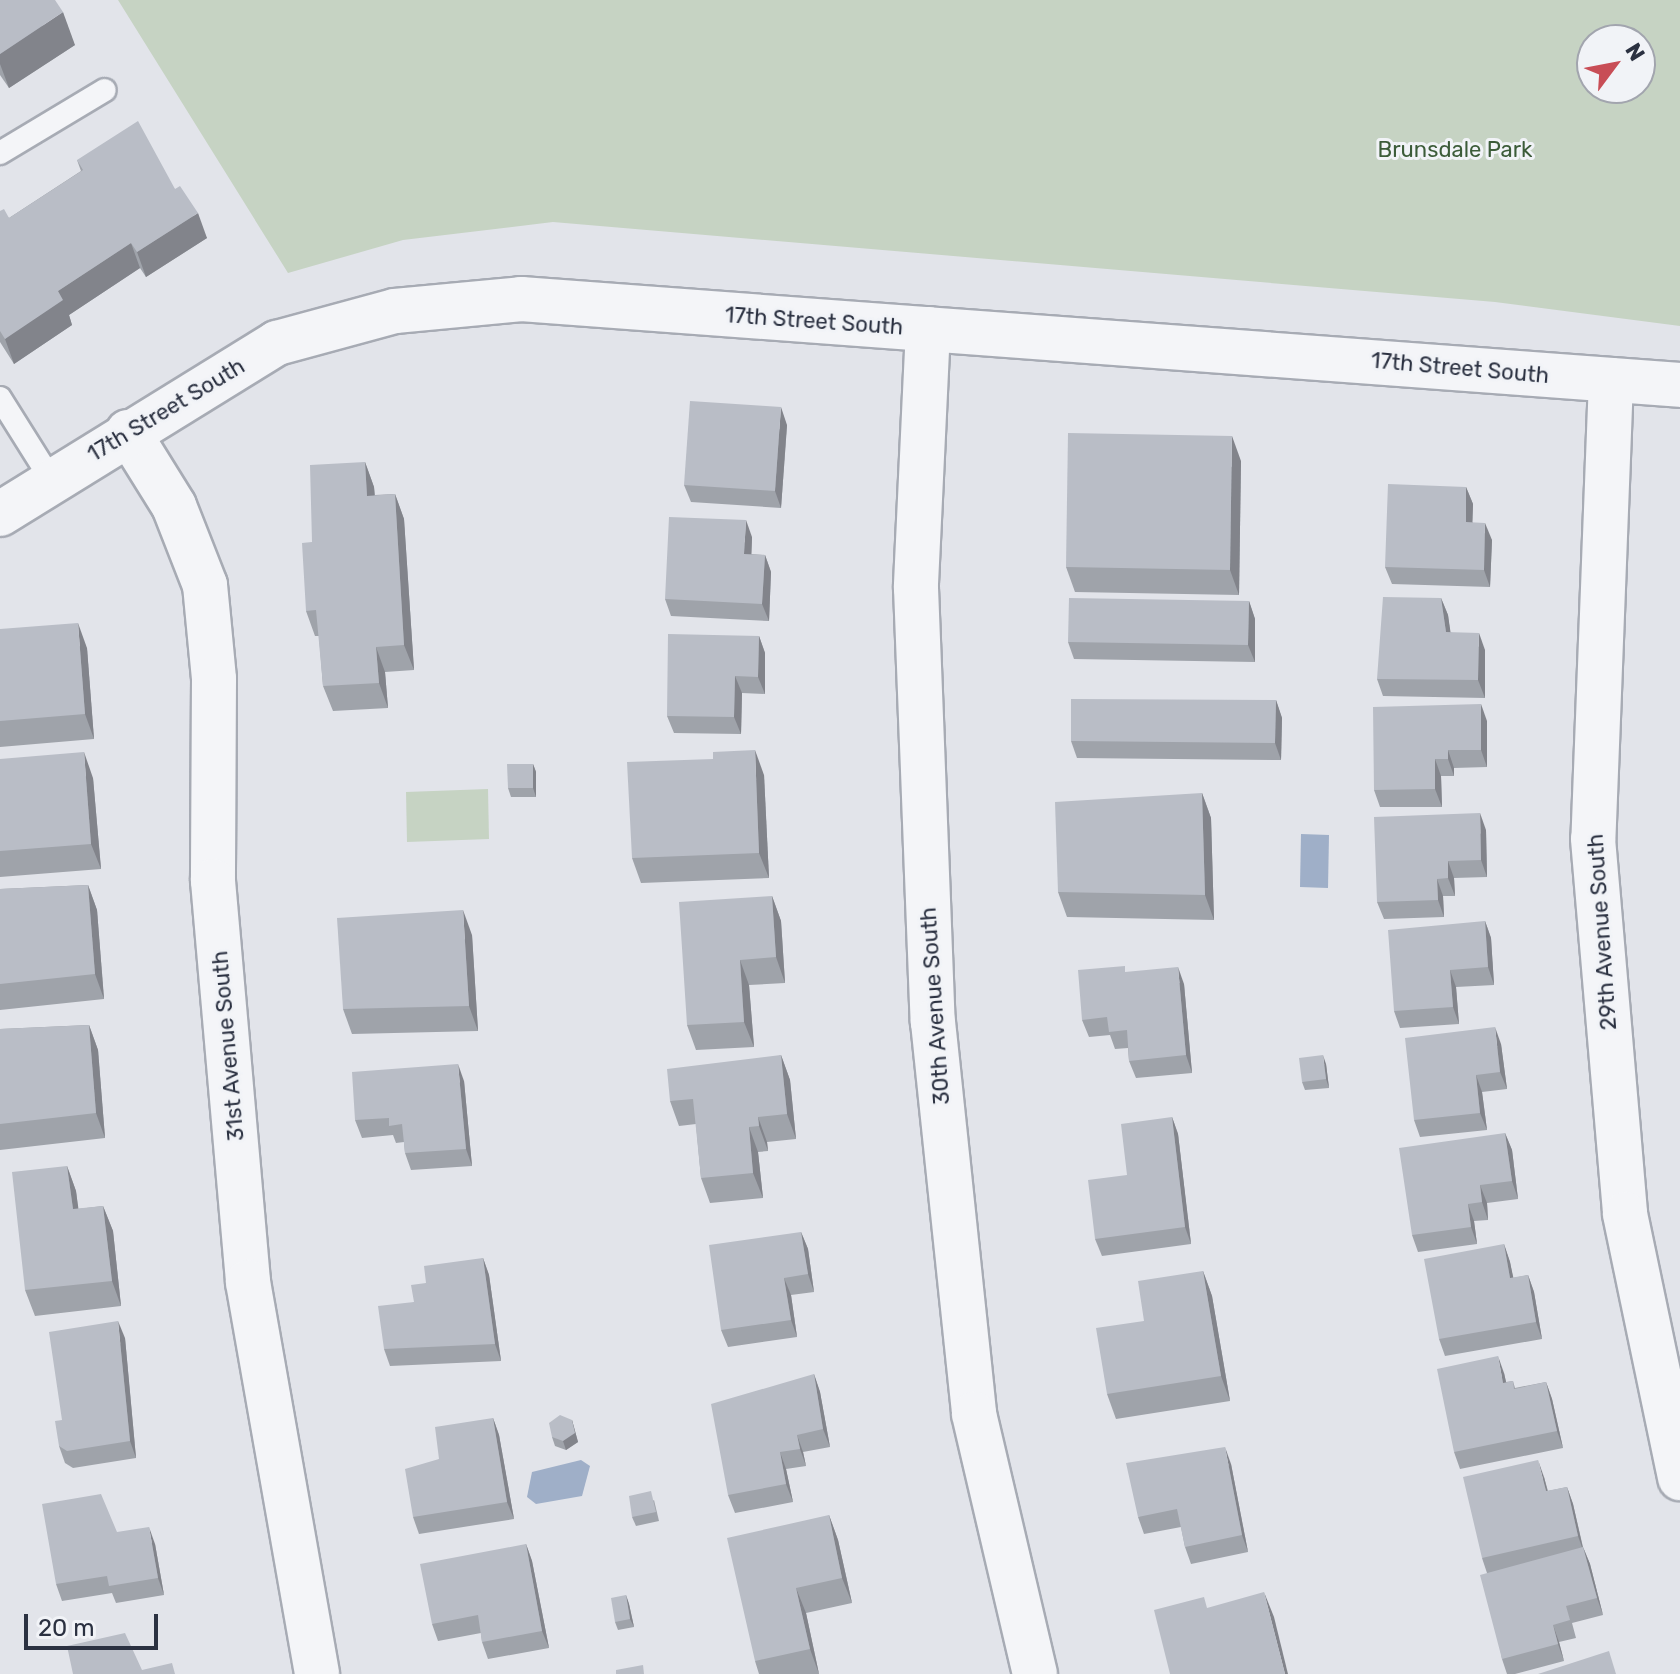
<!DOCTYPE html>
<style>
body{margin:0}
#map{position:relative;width:1680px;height:1674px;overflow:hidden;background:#e2e4ea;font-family:Rubik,sans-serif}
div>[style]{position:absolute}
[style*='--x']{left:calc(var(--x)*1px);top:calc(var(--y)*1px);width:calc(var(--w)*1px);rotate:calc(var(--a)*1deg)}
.green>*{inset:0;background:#c6d3c3}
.water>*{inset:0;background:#9fafc8}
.roads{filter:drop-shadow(2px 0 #a7abb4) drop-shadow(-2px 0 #a7abb4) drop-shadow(0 2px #a7abb4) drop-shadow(0 -2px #a7abb4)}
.service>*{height:22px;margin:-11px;padding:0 11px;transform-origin:11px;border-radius:11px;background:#f4f5f8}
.minor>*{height:44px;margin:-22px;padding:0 22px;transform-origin:22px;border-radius:22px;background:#f4f5f8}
.wall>*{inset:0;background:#9fa3aa}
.shaded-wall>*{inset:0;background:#82848b}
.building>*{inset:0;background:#b9bdc6}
span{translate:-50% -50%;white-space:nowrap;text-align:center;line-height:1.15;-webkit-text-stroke:6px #f1f3f7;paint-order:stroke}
.park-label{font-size:22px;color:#3c5c39}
.street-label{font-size:22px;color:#2b3141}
.north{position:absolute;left:1576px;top:24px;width:80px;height:80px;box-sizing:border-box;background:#f1f3f7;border:2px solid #a2a5ae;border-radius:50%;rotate:58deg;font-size:22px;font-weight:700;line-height:32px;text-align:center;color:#2b3141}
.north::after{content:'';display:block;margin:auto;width:28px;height:36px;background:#c84d56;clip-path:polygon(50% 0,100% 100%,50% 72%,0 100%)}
.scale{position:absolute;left:24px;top:1614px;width:134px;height:36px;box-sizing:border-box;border:4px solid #2b3141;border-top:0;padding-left:10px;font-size:24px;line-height:28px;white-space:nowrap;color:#2b3141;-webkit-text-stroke:6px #f1f3f7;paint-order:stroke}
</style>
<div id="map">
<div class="green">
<i style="clip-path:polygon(evenodd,118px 0,1680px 0,1680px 326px,1495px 302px,553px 222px,403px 240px,288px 273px,118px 0,1592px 40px,1640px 40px,1640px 88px,1592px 88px,1592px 40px)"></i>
<i style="clip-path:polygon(488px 789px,489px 839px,407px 842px,406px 792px)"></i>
</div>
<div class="water">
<i style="clip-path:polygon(1301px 834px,1329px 835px,1328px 888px,1300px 887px)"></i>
<i style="clip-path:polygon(581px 1460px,590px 1466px,582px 1496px,536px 1504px,527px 1497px,532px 1472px)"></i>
</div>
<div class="roads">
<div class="service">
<i style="--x:0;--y:153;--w:122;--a:-31"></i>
<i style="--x:0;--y:398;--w:98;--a:57.9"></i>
</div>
<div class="minor">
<i style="--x:928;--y:329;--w:259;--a:92.7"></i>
<i style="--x:916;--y:588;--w:434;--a:87.8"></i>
<i style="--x:933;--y:1022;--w:394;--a:84"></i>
<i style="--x:974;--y:1414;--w:267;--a:76.8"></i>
<i style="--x:1611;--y:380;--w:459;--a:92.2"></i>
<i style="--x:1593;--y:839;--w:376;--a:85.1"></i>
<i style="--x:1625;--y:1214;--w:270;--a:78.2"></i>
<i style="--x:128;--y:432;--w:87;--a:58.1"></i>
<i style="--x:174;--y:506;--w:85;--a:68.6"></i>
<i style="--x:205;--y:585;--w:94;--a:84.5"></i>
<i style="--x:214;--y:679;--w:202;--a:90.3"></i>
<i style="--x:213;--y:881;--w:403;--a:85"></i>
<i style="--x:248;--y:1282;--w:398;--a:80"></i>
<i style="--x:0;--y:514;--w:326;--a:-31.7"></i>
<i style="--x:277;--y:343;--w:122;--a:-15.2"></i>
<i style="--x:395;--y:311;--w:127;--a:-5.4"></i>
<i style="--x:521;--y:299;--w:1162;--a:4.24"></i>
</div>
</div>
<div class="wall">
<i style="clip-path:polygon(0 0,75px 45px,9px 88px,0 75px)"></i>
<i style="clip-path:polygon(77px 160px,175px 189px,207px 238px,146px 277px,140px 268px,69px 315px,72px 325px,14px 364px,0 342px,0 211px,9px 218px,81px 171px)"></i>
<i style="clip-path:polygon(787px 425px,781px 508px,691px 502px,684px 485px)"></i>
<i style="clip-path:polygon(1241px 461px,1239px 595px,1075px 592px,1066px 567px)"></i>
<i style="clip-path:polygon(365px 462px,374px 487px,375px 495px,395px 494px,404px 519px,414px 670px,385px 672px,388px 708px,333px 711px,323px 686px,319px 636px,315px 636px,306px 611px,312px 542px)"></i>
<i style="clip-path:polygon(1466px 487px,1473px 504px,1472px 522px,1492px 540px,1490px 587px,1392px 584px,1385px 567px)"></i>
<i style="clip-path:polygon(752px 537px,751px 554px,765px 555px,771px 572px,769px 621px,671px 616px,665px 599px)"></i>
<i style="clip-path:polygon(1441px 598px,1448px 615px,1450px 632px,1485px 650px,1485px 698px,1383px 696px,1377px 679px)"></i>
<i style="clip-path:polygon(1249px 601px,1255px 619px,1255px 662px,1074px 659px,1068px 642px)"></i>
<i style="clip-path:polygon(0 629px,87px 648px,94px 739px,0 747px)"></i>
<i style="clip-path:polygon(759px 636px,765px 653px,765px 694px,742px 693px,741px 734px,674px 733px,667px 716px)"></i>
<i style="clip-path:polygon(1276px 700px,1282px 718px,1281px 760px,1077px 758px,1071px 741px)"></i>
<i style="clip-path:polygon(1487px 721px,1487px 767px,1454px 768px,1454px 776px,1441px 776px,1442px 807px,1380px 807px,1374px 790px)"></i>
<i style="clip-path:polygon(0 759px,93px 778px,101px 869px,0 877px)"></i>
<i style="clip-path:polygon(533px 764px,536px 772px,536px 797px,511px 797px,508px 788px)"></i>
<i style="clip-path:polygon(764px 775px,769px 878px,641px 883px,632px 858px)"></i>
<i style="clip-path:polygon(1202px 793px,1211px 818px,1214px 920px,1067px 917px,1058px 892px)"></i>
<i style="clip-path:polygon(1486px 830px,1487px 877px,1454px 878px,1455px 896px,1443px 896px,1444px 917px,1384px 919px,1377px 902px)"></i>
<i style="clip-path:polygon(88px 885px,97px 910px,104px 999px,0 1010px,0 889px)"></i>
<i style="clip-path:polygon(772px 896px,781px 921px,785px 983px,749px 985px,754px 1047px,696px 1050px,687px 1025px)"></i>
<i style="clip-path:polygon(1485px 921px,1491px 938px,1494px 985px,1456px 987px,1459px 1024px,1400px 1028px,1394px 1011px)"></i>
<i style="clip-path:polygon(472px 935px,478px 1031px,352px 1034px,343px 1009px)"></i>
<i style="clip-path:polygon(1127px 972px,1184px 984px,1192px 1073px,1136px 1078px,1129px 1061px,1128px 1048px,1115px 1049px,1110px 1035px,1089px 1037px,1082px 1020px)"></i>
<i style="clip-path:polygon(89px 1025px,98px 1050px,105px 1138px,0 1150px,0 1029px)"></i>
<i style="clip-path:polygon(1501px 1044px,1507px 1089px,1482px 1092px,1487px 1130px,1420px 1137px,1414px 1120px)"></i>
<i style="clip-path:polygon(781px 1055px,790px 1080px,796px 1139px,767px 1142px,768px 1151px,758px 1152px,763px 1198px,710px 1203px,701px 1178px,696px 1124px,679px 1126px,670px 1101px)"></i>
<i style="clip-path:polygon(1326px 1064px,1329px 1088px,1305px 1090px,1302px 1082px)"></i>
<i style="clip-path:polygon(464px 1081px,472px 1166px,411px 1170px,405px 1153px,404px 1142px,396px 1143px,393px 1135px,362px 1138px,355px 1120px)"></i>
<i style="clip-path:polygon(1172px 1117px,1178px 1134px,1191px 1244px,1102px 1256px,1095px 1239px,1127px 1175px)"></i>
<i style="clip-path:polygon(1505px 1133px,1512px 1150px,1518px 1199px,1487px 1203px,1488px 1220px,1474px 1221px,1477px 1244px,1418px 1252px,1412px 1235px)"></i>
<i style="clip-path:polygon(67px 1166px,76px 1191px,78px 1209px,103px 1206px,113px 1231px,121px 1306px,35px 1316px,25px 1290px)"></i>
<i style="clip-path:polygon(801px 1232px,808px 1249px,814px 1292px,791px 1295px,797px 1337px,728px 1347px,721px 1330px)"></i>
<i style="clip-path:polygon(1504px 1244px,1510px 1262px,1513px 1278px,1528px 1275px,1534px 1292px,1542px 1339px,1445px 1356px,1439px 1339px)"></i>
<i style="clip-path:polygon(483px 1258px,489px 1275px,501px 1361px,390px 1366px,384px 1349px,426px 1283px)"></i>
<i style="clip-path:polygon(1203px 1271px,1212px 1296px,1230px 1401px,1116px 1419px,1107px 1394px,1144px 1321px)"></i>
<i style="clip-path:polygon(125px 1338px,136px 1458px,73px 1468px,65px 1463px,59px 1446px,62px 1420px)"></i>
<i style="clip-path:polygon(1504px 1373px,1506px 1382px,1513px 1381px,1515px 1388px,1546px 1382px,1552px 1399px,1563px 1448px,1460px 1469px,1454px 1452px)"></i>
<i style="clip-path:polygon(814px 1374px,820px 1392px,830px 1447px,803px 1452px,806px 1466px,786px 1469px,793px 1502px,735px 1513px,728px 1495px)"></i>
<i style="clip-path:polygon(493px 1418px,499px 1435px,514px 1519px,419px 1534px,413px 1517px,439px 1459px)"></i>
<i style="clip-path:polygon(572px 1420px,578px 1442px,566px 1450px,555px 1446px,552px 1437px)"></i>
<i style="clip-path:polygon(1231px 1464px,1248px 1552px,1191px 1564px,1185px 1547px,1181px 1527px,1144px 1534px,1138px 1517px)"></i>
<i style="clip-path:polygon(1544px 1477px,1548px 1491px,1567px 1487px,1573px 1504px,1583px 1547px,1590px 1564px,1603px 1615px,1572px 1623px,1576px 1638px,1559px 1642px,1564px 1661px,1515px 1674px,1507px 1674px,1502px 1659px,1487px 1573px,1482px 1558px)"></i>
<i style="clip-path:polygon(654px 1500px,659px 1521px,636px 1526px,632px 1517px)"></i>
<i style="clip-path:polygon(829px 1515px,838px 1540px,852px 1603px,806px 1613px,819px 1674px,759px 1674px,755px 1661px)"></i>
<i style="clip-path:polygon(117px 1532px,155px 1544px,164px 1595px,116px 1603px,112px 1593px,62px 1601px,56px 1584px)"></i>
<i style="clip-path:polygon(526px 1544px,532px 1561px,549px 1648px,488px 1659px,482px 1642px,481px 1633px,438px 1641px,432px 1624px)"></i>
<i style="clip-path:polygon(626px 1595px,629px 1604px,634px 1627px,618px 1630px,615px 1622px)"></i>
</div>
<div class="shaded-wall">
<i style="clip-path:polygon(63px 12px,75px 45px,9px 88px,0 64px,0 54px)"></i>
<i style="clip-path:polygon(198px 213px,207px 238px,146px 277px,137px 252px)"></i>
<i style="clip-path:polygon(131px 243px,140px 268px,69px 315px,72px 325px,14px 364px,5px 339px,58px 291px)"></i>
<i style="clip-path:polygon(781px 407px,787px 425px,781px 508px,775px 491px)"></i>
<i style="clip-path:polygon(1232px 436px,1241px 461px,1239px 595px,1230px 570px)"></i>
<i style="clip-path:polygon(365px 462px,374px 487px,376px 521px,367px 496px)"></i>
<i style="clip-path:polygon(1466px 487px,1473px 504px,1472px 539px,1466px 522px)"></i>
<i style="clip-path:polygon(395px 494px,404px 519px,414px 670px,404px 645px)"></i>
<i style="clip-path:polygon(746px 520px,752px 537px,751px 571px,744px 554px)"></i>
<i style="clip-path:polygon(1485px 523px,1492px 540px,1490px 587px,1484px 570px)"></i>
<i style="clip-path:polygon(765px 555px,771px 572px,769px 621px,762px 604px)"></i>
<i style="clip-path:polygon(1441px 598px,1448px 615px,1453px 649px,1446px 632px)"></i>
<i style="clip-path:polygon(1249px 601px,1255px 619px,1255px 662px,1248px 645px)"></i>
<i style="clip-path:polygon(78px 623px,87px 648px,94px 739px,85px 714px)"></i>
<i style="clip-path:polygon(1479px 633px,1485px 650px,1485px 698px,1478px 680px)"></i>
<i style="clip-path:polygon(759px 636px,765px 653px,765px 694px,758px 677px)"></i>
<i style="clip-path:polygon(376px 647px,385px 672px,388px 708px,379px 683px)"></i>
<i style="clip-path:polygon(735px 676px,742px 693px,741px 734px,734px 717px)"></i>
<i style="clip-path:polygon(1276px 700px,1282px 718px,1281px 760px,1275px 743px)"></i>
<i style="clip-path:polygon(1481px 704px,1487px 721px,1487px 767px,1481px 750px)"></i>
<i style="clip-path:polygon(755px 750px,764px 775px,769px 878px,759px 853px)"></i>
<i style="clip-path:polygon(1448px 750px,1454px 768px,1454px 776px,1448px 759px)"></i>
<i style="clip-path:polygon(84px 752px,93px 778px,101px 869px,91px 844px)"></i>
<i style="clip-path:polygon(1435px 759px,1441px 776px,1442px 807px,1435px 789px)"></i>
<i style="clip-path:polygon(533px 764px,536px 772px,536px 797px,533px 788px)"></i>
<i style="clip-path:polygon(1202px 793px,1211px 818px,1214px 920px,1205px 895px)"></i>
<i style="clip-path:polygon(1480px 813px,1486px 830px,1487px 877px,1481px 860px)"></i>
<i style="clip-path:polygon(1448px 861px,1454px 878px,1455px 896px,1448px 878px)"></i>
<i style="clip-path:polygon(1437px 879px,1443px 896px,1444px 917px,1438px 900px)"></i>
<i style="clip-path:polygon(88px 885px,97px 910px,104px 999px,95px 974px)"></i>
<i style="clip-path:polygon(772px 896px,781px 921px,785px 983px,776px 957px)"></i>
<i style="clip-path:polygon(463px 910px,472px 935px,478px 1031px,469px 1006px)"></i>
<i style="clip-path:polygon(1485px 921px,1491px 938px,1494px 985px,1488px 967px)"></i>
<i style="clip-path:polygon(740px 960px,749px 985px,754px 1047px,744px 1022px)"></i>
<i style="clip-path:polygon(1178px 967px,1184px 984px,1192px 1073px,1186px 1055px)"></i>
<i style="clip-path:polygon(1450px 970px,1456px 987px,1459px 1024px,1453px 1007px)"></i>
<i style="clip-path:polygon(89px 1025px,98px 1050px,105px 1138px,96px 1113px)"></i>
<i style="clip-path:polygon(1495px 1027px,1501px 1044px,1507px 1089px,1500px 1072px)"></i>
<i style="clip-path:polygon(781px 1055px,790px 1080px,796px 1139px,787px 1114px)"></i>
<i style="clip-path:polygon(1323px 1055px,1326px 1064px,1329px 1088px,1326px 1079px)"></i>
<i style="clip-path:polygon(458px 1064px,464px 1081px,472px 1166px,466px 1149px)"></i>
<i style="clip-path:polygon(1476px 1075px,1482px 1092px,1487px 1130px,1480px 1113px)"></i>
<i style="clip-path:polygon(758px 1117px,767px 1142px,768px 1151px,759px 1126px)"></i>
<i style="clip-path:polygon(1172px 1117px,1178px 1134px,1191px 1244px,1185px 1227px)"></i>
<i style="clip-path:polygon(749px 1127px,758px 1152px,763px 1198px,753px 1173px)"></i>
<i style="clip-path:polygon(1505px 1133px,1512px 1150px,1518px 1199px,1512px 1181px)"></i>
<i style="clip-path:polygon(67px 1166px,76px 1191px,82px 1235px,73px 1209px)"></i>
<i style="clip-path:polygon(1480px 1185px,1487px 1203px,1488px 1220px,1482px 1202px)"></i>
<i style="clip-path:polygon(1468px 1204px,1474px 1221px,1477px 1244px,1471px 1227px)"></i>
<i style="clip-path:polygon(103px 1206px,113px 1231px,121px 1306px,112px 1281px)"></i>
<i style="clip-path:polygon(801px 1232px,808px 1249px,814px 1292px,808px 1274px)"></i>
<i style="clip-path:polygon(1504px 1244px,1510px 1262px,1517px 1295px,1510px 1278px)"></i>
<i style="clip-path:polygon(483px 1258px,489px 1275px,501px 1361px,495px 1344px)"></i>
<i style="clip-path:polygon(1203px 1271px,1212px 1296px,1230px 1401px,1221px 1376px)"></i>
<i style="clip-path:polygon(1528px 1275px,1534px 1292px,1542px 1339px,1536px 1322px)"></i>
<i style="clip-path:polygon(784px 1278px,791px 1295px,797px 1337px,791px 1320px)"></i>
<i style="clip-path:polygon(118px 1321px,125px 1338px,136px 1458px,130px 1441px)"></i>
<i style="clip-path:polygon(1498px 1356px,1504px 1373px,1510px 1400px,1503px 1383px)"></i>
<i style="clip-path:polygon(814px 1374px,820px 1392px,830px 1447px,823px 1429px)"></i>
<i style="clip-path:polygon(1546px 1382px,1552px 1399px,1563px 1448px,1557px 1431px)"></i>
<i style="clip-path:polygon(493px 1418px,499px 1435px,514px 1519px,507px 1502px)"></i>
<i style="clip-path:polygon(572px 1420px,578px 1442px,566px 1450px,563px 1441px)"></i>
<i style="clip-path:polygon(797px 1435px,803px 1452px,806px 1466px,800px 1449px)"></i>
<i style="clip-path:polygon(1225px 1447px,1231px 1464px,1248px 1552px,1242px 1535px)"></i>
<i style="clip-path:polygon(780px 1452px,786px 1469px,793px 1502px,786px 1484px)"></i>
<i style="clip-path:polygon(1538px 1460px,1544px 1477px,1552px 1509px,1546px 1491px)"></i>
<i style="clip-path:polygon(1567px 1487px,1573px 1504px,1584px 1553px,1578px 1536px)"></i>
<i style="clip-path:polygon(829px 1515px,838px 1540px,852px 1603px,842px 1578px)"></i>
<i style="clip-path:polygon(149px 1527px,155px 1544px,164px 1595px,158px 1578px)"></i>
<i style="clip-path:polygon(526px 1544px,532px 1561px,549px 1648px,542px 1631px)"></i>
<i style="clip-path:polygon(1583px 1547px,1590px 1564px,1603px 1615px,1597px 1598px)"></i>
<i style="clip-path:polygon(796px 1588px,806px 1613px,819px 1674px,810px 1649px)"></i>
<i style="clip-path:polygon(1264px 1592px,1274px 1617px,1288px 1674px,1285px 1674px)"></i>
<i style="clip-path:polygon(626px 1595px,629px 1604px,634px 1627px,630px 1619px)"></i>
<i style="clip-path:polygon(1553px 1625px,1559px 1642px,1564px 1661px,1558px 1644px)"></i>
</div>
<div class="building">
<i style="clip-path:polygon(0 0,55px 0,63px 12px,0 54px)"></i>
<i style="clip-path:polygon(138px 121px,175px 189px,180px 186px,198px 213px,137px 252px,131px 243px,58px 291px,63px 300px,5px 339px,0 331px,0 211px,4px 209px,9px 218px,83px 170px,77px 160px)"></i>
<i style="clip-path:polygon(690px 401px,781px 407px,775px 491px,684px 485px)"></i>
<i style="clip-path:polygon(1068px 433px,1232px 436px,1230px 570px,1066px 567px)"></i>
<i style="clip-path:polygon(365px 462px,367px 496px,395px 494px,404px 645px,376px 647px,379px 683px,323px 686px,316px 610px,306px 611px,302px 543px,312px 542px,310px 465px)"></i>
<i style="clip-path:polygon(1388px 484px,1466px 487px,1466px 522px,1485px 523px,1484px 570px,1385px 567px)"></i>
<i style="clip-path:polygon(669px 517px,746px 520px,744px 554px,765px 555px,762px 604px,665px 599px)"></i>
<i style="clip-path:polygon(1383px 597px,1441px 598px,1446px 632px,1479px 633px,1478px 680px,1377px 679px)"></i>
<i style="clip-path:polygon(1069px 598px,1249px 601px,1248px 645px,1068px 642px)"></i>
<i style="clip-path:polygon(78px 623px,85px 714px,0 721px,0 629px)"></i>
<i style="clip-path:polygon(668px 634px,759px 636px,758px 677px,735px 676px,734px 717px,667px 716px)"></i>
<i style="clip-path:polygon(1071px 699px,1276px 700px,1275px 743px,1071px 741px)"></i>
<i style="clip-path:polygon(1481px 704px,1481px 750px,1448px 750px,1448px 759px,1435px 759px,1435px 789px,1374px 790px,1373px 707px)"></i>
<i style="clip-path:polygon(755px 750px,759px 853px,632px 858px,627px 762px,713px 759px,713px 752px)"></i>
<i style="clip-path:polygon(84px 752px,91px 844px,0 851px,0 759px)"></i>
<i style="clip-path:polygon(507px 764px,533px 764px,533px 788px,508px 788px)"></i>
<i style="clip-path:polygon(1202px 793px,1205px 895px,1058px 892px,1055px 802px)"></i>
<i style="clip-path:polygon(1480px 813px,1481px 860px,1448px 861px,1448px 878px,1437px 879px,1438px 900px,1377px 902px,1374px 817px)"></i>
<i style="clip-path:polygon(88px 885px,95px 974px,0 984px,0 889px)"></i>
<i style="clip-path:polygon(772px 896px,776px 957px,740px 960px,744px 1022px,687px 1025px,679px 902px)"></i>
<i style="clip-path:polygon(463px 910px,469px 1006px,343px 1009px,337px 918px)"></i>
<i style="clip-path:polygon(1485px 921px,1488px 967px,1450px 970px,1453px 1007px,1394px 1011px,1388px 930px)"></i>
<i style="clip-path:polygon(1125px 966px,1125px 972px,1178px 967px,1186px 1055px,1129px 1061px,1127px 1030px,1109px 1032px,1107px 1017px,1082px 1020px,1078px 970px)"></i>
<i style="clip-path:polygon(89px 1025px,96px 1113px,0 1124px,0 1029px)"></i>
<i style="clip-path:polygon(1495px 1027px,1500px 1072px,1476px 1075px,1480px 1113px,1414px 1120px,1405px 1038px)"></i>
<i style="clip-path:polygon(781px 1055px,787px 1114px,758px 1117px,759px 1126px,749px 1127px,753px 1173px,701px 1178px,693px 1099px,670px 1101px,667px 1069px)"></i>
<i style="clip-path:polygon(1323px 1055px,1326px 1079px,1302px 1082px,1299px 1058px)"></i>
<i style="clip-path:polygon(458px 1064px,466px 1149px,405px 1153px,402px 1124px,389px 1126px,389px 1118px,355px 1120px,352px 1072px)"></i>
<i style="clip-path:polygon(1172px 1117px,1185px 1227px,1095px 1239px,1088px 1180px,1127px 1175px,1121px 1124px)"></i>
<i style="clip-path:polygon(1505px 1133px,1512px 1181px,1480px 1185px,1482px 1202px,1468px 1204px,1471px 1227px,1412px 1235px,1399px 1148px)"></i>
<i style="clip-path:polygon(67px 1166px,73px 1209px,103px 1206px,112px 1281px,25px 1290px,12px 1172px)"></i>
<i style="clip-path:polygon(801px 1232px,808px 1274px,784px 1278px,791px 1320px,721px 1330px,709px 1245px)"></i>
<i style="clip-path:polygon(1504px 1244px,1510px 1278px,1528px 1275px,1536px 1322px,1439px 1339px,1424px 1259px)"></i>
<i style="clip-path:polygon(483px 1258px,495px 1344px,384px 1349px,378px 1306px,414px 1302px,411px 1285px,426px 1283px,424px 1266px)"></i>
<i style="clip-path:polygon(1203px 1271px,1221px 1376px,1107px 1394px,1096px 1328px,1144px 1321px,1138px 1281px)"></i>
<i style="clip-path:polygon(118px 1321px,130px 1441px,67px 1451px,59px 1446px,55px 1421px,62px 1420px,49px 1332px)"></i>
<i style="clip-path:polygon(1498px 1356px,1503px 1383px,1513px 1381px,1514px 1389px,1546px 1382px,1557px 1431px,1454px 1452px,1437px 1369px)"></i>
<i style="clip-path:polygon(814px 1374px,823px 1429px,797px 1435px,800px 1449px,780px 1452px,786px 1484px,728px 1495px,711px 1404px)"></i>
<i style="clip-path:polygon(560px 1415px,572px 1420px,575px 1433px,563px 1441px,552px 1437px,549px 1423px)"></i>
<i style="clip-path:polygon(493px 1418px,507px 1502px,413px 1517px,405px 1469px,439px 1459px,435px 1427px)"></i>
<i style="clip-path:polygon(1225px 1447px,1242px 1535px,1185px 1547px,1177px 1509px,1138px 1517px,1126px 1463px)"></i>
<i style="clip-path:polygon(1538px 1460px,1546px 1491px,1567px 1487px,1578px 1536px,1482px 1558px,1463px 1477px)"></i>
<i style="clip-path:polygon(651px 1491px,656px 1512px,632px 1517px,629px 1496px)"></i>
<i style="clip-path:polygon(101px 1494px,117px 1532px,149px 1527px,158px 1578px,109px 1586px,107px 1576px,56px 1584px,42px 1504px)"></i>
<i style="clip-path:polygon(829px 1515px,842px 1578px,796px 1588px,810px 1649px,755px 1661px,727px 1538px)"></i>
<i style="clip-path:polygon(526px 1544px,542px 1631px,482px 1642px,478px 1615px,432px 1624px,420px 1564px)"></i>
<i style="clip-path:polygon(1583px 1547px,1597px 1598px,1566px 1606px,1570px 1620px,1553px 1625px,1558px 1644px,1502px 1659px,1480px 1575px)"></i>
<i style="clip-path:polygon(1264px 1592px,1285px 1674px,1170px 1674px,1154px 1610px,1204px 1597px,1207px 1608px)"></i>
<i style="clip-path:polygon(626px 1595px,630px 1619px,615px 1622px,611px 1598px)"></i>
<i style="clip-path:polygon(125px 1633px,142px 1670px,172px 1663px,175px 1674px,73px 1674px,67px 1646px)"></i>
<i style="clip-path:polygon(1609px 1651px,1616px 1674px,1538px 1674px)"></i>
<i style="clip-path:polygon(643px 1665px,644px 1674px,616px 1674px,616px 1670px)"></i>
</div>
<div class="park-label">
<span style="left:1455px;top:150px">Brunsdale Park</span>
</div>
<div class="street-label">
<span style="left:814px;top:321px;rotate:4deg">17th Street South</span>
<span style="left:1460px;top:368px;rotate:5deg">17th Street South</span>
<span style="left:166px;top:410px;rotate:-31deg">17th Street South</span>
<span style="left:1602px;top:932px;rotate:-94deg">29th Avenue South</span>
<span style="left:935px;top:1006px;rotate:-94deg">30th Avenue South</span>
<span style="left:228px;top:1046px;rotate:-95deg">31st Avenue South</span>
</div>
<div class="north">N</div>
<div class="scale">20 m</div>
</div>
